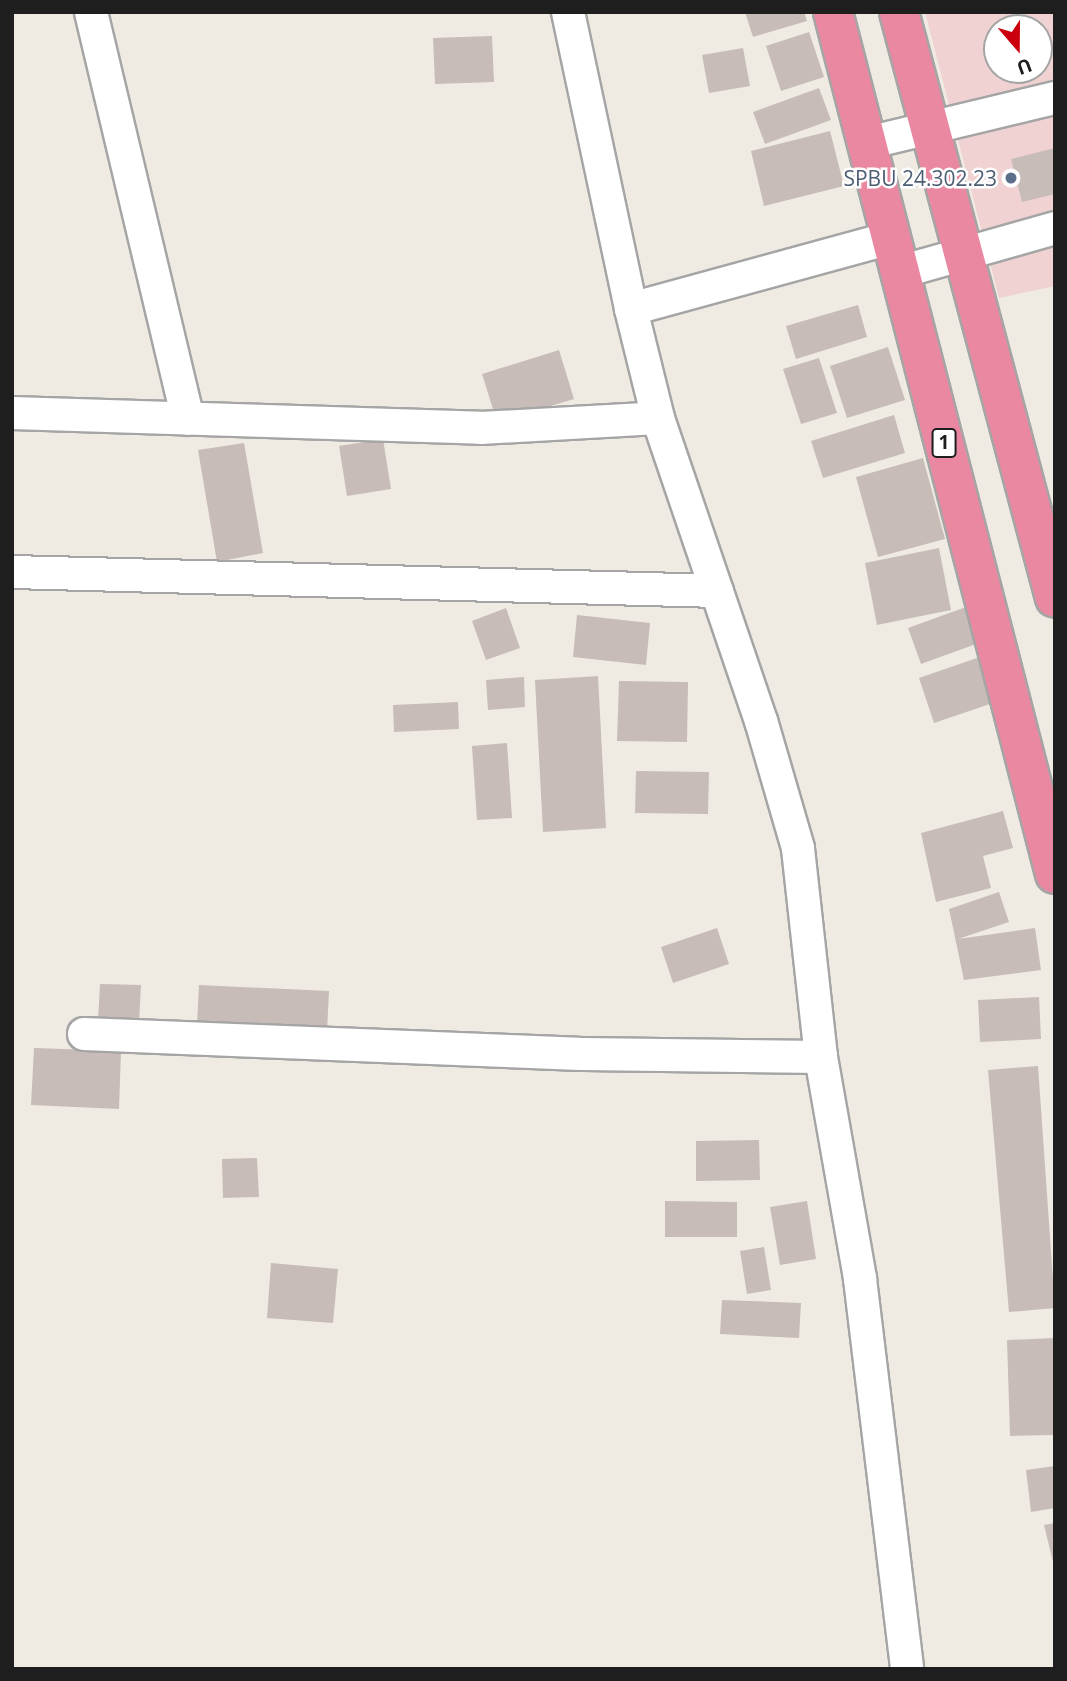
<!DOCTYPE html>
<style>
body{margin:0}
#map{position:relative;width:1067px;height:1681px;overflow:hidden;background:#efebe3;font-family:"Open Sans",sans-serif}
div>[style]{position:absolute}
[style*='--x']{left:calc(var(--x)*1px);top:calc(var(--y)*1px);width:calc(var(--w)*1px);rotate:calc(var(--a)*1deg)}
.commercial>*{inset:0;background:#f1d2d2}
.building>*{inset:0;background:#c7bcb7}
.roads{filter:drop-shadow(2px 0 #a5a5a5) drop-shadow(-2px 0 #a5a5a5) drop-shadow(0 2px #a5a5a5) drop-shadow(0 -2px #a5a5a5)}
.minor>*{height:32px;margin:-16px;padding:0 16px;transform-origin:16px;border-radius:16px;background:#fff}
.highway>*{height:38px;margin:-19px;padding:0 19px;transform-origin:19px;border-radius:19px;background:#e988a0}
.dots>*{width:19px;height:19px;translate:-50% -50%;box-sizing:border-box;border:4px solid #fff;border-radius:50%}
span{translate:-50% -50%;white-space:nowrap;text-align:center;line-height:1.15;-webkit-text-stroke:5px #fff;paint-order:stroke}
.shield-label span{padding:2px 5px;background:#fff;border:2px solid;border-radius:5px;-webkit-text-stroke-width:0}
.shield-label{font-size:19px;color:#1e1e1e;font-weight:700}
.service-label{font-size:21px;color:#4e5e75}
.right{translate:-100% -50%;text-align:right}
.frame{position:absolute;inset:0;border:14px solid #1e1e1e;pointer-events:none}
.north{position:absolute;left:983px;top:14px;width:70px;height:70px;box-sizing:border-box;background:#fff;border:2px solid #a5a5a5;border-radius:50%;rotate:160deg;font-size:19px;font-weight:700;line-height:28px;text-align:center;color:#1e1e1e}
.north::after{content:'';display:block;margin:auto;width:24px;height:32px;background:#cc000d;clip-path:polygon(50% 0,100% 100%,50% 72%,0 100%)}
</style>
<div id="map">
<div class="commercial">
<i style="clip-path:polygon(evenodd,925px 12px,1055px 12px,1055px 286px,999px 298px,925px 12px,997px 28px,1039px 28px,1039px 70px,997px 70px,997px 28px)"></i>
</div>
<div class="building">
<i style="clip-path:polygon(745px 12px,804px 12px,807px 21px,753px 37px)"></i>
<i style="clip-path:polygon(809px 32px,824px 77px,781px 91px,766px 46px)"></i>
<i style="clip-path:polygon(492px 36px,494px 82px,435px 84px,433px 38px)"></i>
<i style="clip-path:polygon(743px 48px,750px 86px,709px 93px,702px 55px)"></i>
<i style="clip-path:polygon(819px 88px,831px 120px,765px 144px,753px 112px)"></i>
<i style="clip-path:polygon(830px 131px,844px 186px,764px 206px,751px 151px)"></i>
<i style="clip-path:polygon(1055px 148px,1055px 194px,1022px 202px,1011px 159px)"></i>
<i style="clip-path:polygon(858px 305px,867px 337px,796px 359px,786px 326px)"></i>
<i style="clip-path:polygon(888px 347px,905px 400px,847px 418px,830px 366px)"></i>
<i style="clip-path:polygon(559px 350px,574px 399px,497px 422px,482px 374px)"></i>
<i style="clip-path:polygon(819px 358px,837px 413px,801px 424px,783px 369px)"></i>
<i style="clip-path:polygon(894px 415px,905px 453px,823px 478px,811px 441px)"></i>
<i style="clip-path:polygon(383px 439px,391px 489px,347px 496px,339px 446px)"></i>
<i style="clip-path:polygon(244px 443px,263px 553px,217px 562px,198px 450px)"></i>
<i style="clip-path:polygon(923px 458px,945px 539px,878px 557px,856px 477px)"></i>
<i style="clip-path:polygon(939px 548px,951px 610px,877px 625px,865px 563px)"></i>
<i style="clip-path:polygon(966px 607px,979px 643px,921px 664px,908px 628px)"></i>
<i style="clip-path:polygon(506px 608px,520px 648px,486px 660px,472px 621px)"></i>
<i style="clip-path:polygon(577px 615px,650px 623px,646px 665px,573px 657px)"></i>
<i style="clip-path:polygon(977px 658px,993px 703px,934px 723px,919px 678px)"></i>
<i style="clip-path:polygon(598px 676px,606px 828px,543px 832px,535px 680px)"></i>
<i style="clip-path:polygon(524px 677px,525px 707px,488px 710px,486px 680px)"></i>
<i style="clip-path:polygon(619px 681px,688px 682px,687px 742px,617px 741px)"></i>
<i style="clip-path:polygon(458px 702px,459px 729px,394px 732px,393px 705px)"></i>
<i style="clip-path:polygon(507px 743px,512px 818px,477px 820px,472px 746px)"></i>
<i style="clip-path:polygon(636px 771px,709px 772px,708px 814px,635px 813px)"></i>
<i style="clip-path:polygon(1003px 811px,1013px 848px,983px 856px,991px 888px,936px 902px,921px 833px)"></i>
<i style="clip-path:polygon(999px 892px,1009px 922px,958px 939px,1035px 928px,1041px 970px,964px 980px,949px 909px)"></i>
<i style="clip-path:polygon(717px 928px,729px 964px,673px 983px,661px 947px)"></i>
<i style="clip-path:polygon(100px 984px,141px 985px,139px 1023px,98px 1021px)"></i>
<i style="clip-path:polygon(199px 985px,329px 991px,327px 1032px,197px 1026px)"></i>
<i style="clip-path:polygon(1039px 997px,1041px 1039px,980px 1042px,978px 1000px)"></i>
<i style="clip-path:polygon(34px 1048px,121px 1051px,119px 1109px,31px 1105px)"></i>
<i style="clip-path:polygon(1038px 1066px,1055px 1308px,1009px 1312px,988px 1070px)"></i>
<i style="clip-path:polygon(759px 1140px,760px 1180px,696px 1181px,696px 1141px)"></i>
<i style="clip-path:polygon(257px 1158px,259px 1197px,223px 1198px,222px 1159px)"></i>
<i style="clip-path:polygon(665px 1201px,737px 1202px,737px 1237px,665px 1237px)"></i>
<i style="clip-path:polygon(807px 1201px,816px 1259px,780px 1265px,770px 1207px)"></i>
<i style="clip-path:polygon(764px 1247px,771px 1290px,747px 1294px,740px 1251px)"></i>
<i style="clip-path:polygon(271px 1263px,338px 1269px,333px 1323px,267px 1318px)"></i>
<i style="clip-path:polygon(722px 1300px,801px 1303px,799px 1338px,720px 1334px)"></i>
<i style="clip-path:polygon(1055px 1338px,1055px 1435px,1010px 1436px,1007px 1340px)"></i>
<i style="clip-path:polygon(1055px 1466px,1055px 1508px,1031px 1512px,1026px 1470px)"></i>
<i style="clip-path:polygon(1055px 1523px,1055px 1566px,1054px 1566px,1044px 1525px)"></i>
</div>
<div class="roads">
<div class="minor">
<i style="--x:91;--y:12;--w:418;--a:76.6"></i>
<i style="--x:568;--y:12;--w:304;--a:78"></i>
<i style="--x:631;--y:309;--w:270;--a:-15.3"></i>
<i style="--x:867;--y:143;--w:193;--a:-13.5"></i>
<i style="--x:900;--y:272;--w:161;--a:-15.8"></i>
<i style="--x:12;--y:413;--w:469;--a:1.8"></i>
<i style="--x:481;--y:428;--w:177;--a:-3.2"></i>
<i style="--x:12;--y:572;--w:705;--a:1.54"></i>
<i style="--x:84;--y:1034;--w:499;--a:2.3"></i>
<i style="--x:583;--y:1054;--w:238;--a:0.7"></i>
<i style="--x:821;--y:1057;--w:210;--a:-96.3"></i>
<i style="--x:798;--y:848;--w:132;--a:-106.2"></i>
<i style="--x:761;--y:721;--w:320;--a:-108.8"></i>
<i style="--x:658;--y:418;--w:112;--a:-103.9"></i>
<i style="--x:821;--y:1057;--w:225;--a:80"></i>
<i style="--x:860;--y:1279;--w:393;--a:83.1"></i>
</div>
<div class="highway">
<i style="--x:833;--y:12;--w:890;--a:75.56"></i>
<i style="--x:899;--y:12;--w:606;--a:75.09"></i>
</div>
</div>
<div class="dots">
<i style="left:1011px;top:178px;background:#5c6f8a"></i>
</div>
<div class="shield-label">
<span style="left:944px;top:443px">1</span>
</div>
<div class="service-label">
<span class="right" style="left:997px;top:178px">SPBU 24.302.23</span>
</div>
<div class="frame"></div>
<div class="north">U</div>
</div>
